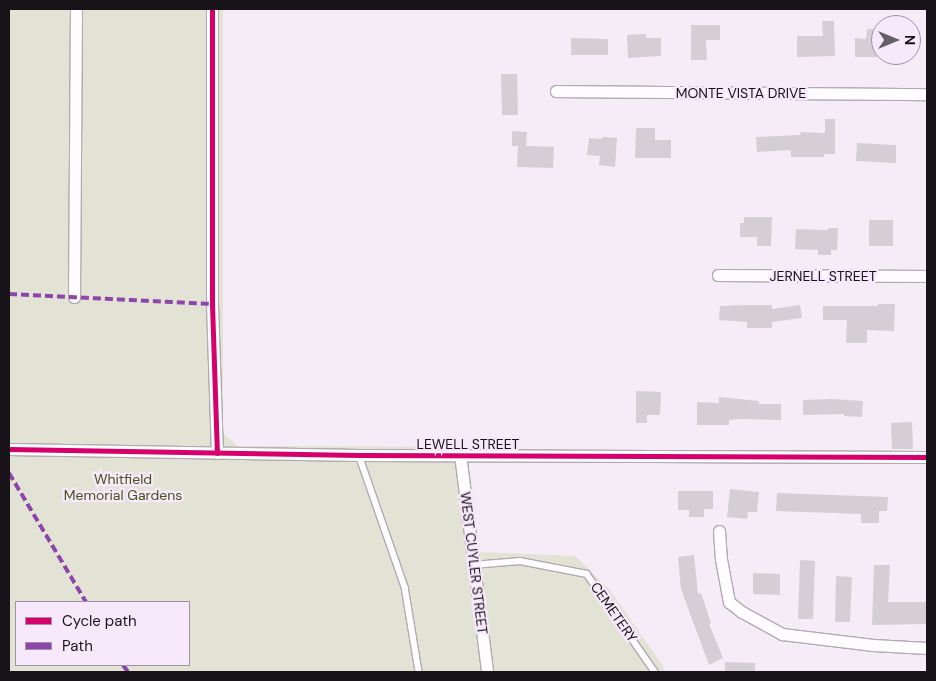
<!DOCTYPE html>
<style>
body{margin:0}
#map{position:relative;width:936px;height:681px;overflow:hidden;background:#f5ecf7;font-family:"DM Sans",sans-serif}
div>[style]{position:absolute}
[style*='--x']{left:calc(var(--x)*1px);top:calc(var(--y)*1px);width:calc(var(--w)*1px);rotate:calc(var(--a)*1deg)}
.green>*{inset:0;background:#e2e3d4}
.building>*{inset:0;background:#d5ced5}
.roads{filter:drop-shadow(1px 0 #b1aab2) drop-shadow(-1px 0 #b1aab2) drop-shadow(0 1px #b1aab2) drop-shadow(0 -1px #b1aab2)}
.service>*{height:5.5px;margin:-2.75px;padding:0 2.75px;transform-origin:2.75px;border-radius:2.75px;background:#fefcfe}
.minor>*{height:11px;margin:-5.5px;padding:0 5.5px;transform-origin:5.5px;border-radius:5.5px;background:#fefcfe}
.quiet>*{height:4px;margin-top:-2px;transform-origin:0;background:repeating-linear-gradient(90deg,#8e44ad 0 8px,transparent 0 12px)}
.cycleway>*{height:5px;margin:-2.5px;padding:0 2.5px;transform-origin:2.5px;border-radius:2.5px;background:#d6006c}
span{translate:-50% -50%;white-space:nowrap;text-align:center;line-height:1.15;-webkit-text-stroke:4.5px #f7e8fc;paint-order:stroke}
.street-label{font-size:14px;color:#181319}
.park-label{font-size:14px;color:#455218}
.frame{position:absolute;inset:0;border:10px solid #181319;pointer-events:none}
.legend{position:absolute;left:15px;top:601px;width:175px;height:65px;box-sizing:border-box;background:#f7e8fc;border:1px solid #9e93a1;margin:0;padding:6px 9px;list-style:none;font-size:15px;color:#181319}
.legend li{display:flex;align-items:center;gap:10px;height:25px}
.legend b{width:25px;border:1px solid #9e93a1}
.north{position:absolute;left:871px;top:15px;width:50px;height:50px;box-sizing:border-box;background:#f7e8fc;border:1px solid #9e93a1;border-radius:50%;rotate:90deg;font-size:14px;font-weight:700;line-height:20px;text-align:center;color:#181319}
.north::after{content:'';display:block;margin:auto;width:18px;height:22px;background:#655f67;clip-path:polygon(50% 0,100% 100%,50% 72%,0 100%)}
</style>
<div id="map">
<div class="green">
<i style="clip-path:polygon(evenodd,9px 9px,223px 9px,223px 433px,237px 446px,465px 447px,479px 552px,575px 556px,610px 590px,663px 666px,665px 672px,9px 672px,9px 9px,16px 602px,189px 602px,189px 665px,16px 665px,16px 602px)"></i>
</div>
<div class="building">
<i style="clip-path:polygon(822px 21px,834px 21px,835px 56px,797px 57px,797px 36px,823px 36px)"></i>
<i style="clip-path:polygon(691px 25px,720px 25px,720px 40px,706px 40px,707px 60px,691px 60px)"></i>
<i style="clip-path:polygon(867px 29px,876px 29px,876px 38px,881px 38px,881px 57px,855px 57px,855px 38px,866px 39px)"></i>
<i style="clip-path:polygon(646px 34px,646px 38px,661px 38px,661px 56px,628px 58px,627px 35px)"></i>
<i style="clip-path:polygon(571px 38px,608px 39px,608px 55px,571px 55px)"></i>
<i style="clip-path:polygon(501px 74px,517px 74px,518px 115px,502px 115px)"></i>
<i style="clip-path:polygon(825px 119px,835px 119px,835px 154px,824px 154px,824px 157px,791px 157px,791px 150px,757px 152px,756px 137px,800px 135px,801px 132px,825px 133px)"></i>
<i style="clip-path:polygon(636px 128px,655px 128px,655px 140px,671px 140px,671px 158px,635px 158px)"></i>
<i style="clip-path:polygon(512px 131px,527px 132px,526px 146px,554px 147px,553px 168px,517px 167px,518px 146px,512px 146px)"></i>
<i style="clip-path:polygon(602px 137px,617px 138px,615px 167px,599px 165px,600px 156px,587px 155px,589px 138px,602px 139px)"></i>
<i style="clip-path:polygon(857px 143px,896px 145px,896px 163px,856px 161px)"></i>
<i style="clip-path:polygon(744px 217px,772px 217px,771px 246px,757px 246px,757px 237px,740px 237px,740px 223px,744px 223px)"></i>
<i style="clip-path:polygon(869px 220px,893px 220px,893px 246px,869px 246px)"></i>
<i style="clip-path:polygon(828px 228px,838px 228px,837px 250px,831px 250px,831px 255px,818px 255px,818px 250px,795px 249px,796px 229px,828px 230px)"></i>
<i style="clip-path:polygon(878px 304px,895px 304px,894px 331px,867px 330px,867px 343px,846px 343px,847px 320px,823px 320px,823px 306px,878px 306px)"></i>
<i style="clip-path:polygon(747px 305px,772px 305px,772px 309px,800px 305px,802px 318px,772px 322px,772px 328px,747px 328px,747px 322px,719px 320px,720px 306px)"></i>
<i style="clip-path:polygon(636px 391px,661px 392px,660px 415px,647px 415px,647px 423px,636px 423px)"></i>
<i style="clip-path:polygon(719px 397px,759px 401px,759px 404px,781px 404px,781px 420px,738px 419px,729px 420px,729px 425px,697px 425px,697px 402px,719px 403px)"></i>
<i style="clip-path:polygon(831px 399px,863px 401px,862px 417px,844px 416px,844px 414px,803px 415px,803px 400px)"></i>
<i style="clip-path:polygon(912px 422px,913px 449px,892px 449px,891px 423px)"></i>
<i style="clip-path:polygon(730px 489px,759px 492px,757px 512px,748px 512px,747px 519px,727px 517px)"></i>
<i style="clip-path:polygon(678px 491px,713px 491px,713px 509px,704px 509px,704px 517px,689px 517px,689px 510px,678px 510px)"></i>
<i style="clip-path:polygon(777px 493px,888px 497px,887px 511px,879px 511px,879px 523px,861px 523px,861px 514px,776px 511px)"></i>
<i style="clip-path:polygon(694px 555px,698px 594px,701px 593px,711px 623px,709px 624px,723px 658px,709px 665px,681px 589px,678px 557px)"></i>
<i style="clip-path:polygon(800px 560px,815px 561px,813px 619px,798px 619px)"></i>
<i style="clip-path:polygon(874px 565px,890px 565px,888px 602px,927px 602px,927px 624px,872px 625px)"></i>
<i style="clip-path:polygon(753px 573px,780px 574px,780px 595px,753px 594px)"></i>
<i style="clip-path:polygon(836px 576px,852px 577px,850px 622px,835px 622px)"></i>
<i style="clip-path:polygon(725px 662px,755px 663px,755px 672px,725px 672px)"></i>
</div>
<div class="roads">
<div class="service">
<i style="--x:359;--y:455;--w:140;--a:70.8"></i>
<i style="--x:405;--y:587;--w:86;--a:80.6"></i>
<i style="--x:473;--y:565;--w:47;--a:-4.9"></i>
<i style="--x:520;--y:561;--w:68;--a:11"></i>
<i style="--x:587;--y:574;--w:119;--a:55.2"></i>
</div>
<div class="minor">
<i style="--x:212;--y:9;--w:295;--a:90"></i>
<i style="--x:212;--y:304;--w:149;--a:88.1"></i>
<i style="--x:556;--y:91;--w:371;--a:0.5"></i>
<i style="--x:718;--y:275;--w:209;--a:0.3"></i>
<i style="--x:74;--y:297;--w:288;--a:-89.6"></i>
<i style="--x:9;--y:449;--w:350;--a:1"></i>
<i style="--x:359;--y:455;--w:568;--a:0.2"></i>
<i style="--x:460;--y:454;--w:220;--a:82.9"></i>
<i style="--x:719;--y:531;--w:28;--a:86"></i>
<i style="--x:721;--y:559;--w:44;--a:79.5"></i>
<i style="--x:729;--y:602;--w:16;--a:38"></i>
<i style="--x:742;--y:612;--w:46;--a:28.8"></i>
<i style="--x:782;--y:634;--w:92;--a:6.9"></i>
<i style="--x:873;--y:645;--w:54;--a:3.2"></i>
</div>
</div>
<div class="quiet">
<i style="--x:9;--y:294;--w:203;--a:2.8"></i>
<i style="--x:9;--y:473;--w:150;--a:59.2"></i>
<i style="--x:123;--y:665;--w:9;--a:54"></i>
</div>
<div class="cycleway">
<i style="--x:212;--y:9;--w:295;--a:90"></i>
<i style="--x:212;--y:304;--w:149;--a:88.1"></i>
<i style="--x:9;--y:449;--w:350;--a:1"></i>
<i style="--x:359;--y:455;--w:568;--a:0.2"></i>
</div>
<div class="street-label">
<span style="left:741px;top:93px">MONTE VISTA DRIVE</span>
<span style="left:823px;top:276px">JERNELL STREET</span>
<span style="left:468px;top:444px">LEWELL STREET</span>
<span style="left:474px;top:563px;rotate:83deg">WEST CUYLER STREET</span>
<span style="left:614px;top:612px;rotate:55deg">CEMETERY</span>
</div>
<div class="park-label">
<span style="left:123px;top:487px">Whitfield<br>Memorial Gardens</span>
</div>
<div class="frame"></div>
<ul class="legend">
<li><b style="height:6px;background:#d6006c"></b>Cycle path</li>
<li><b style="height:6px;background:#8e44ad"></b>Path</li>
</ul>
<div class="north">N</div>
</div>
